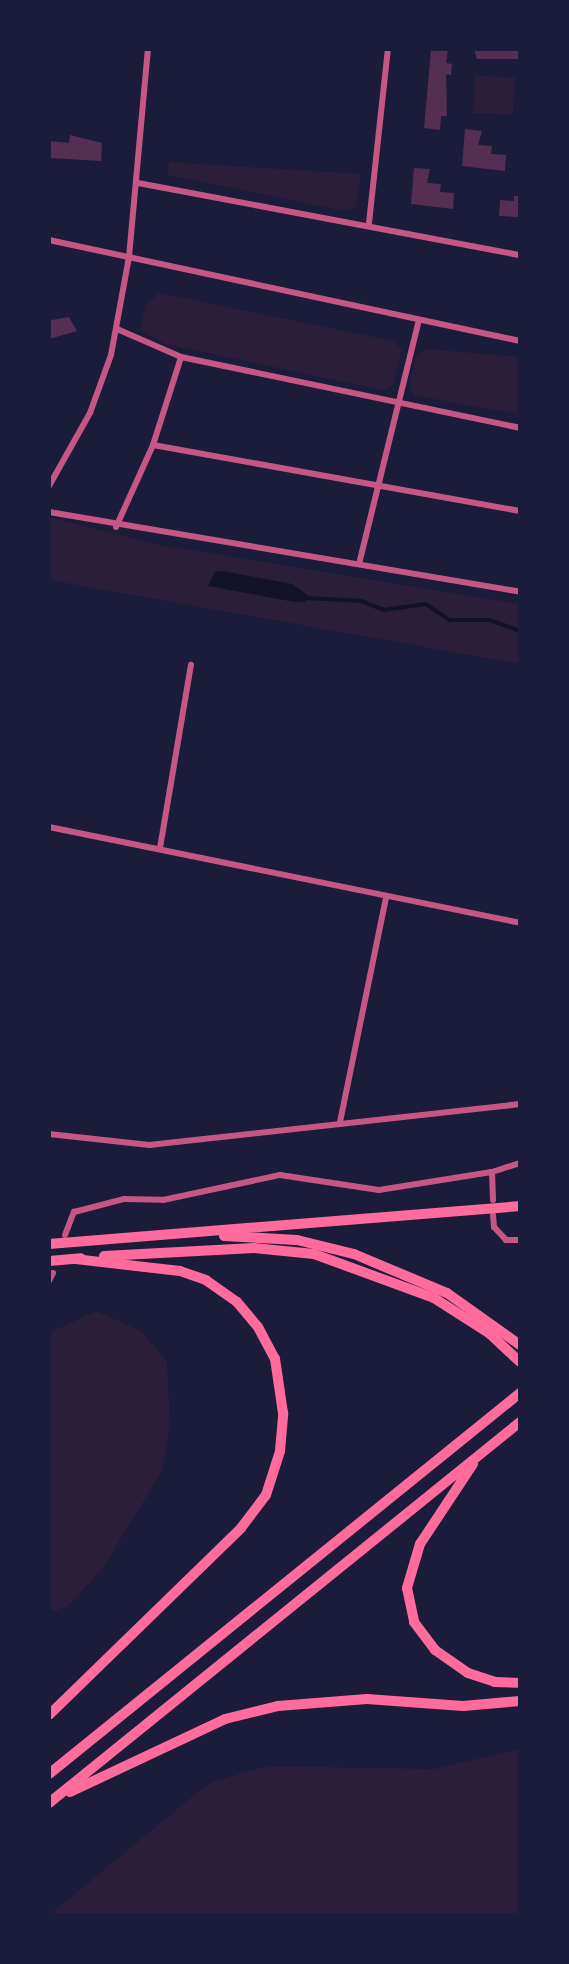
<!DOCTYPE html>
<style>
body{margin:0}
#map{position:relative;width:569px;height:1964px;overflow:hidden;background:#1b1b3a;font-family:"Work Sans",sans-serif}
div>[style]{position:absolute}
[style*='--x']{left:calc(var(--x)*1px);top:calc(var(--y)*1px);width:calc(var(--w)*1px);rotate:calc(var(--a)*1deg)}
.green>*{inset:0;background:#2a1e3b}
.water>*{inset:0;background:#12122b}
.stream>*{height:3.5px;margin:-1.75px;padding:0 1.75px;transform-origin:1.75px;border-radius:1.75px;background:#12122b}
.building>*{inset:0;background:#542f53}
.minor>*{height:6px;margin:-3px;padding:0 3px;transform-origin:3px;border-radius:3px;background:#c65784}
.motorway>*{height:10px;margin:-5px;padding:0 5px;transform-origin:5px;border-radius:5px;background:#ff6b9d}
span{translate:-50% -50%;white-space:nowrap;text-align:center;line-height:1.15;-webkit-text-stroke:5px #1b1b3a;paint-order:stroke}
.frame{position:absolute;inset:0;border:51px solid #1b1b3a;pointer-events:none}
</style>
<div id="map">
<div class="green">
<i style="clip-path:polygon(475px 75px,515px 78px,513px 115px,473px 113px)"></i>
<i style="clip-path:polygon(169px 162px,361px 174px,356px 207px,345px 211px,167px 175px)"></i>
<i style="clip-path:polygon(159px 293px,394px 341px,402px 350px,393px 386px,382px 390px,165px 344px,140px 330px,146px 304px)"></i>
<i style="clip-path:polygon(428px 349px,520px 357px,520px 414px,415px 396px,409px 388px,416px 356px)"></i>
<i style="clip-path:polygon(49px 517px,159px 545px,520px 604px,520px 664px,49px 580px)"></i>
<i style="clip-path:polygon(96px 1311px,141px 1331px,167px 1361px,170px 1424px,162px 1471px,103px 1568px,67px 1607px,49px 1612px,49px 1333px)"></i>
<i style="clip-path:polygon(520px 1749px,520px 1915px,49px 1915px,209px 1783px,266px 1766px,434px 1769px)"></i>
</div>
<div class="water">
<i style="clip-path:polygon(222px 571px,292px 584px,308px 595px,305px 602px,295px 602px,208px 586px,215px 572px)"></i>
</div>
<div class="stream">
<i style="--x:307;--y:598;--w:54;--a:3.2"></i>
<i style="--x:361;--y:601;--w:25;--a:21"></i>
<i style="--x:384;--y:610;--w:42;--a:-8.1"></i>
<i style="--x:426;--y:604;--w:29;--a:34"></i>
<i style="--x:450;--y:620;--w:40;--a:0"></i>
<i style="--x:490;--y:620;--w:32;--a:20"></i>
</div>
<div class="building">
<i style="clip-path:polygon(435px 49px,448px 50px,446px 63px,452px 64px,451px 75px,446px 74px,447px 116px,441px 116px,440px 130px,424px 128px,431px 50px)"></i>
<i style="clip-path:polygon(474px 49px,520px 49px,520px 59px,477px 59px)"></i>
<i style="clip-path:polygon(465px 129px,482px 131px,478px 145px,492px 146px,491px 154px,506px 155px,505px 171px,462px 166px)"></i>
<i style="clip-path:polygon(70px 135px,102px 143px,101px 161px,49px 158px,49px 141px,69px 143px)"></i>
<i style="clip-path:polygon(414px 168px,430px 169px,427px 183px,441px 184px,440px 192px,454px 193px,453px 209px,411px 204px)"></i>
<i style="clip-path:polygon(514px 196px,520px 196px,520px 217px,499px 216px,500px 200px,514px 201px)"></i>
<i style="clip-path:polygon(49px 314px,52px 320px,69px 317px,77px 331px,49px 339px)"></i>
</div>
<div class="minor">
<i style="--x:138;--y:183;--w:389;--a:10.7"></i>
<i style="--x:369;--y:223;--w:175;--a:-83.8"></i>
<i style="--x:49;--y:240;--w:482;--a:12.1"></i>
<i style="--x:117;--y:329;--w:70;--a:23.6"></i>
<i style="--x:181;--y:357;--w:346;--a:11.8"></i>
<i style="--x:153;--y:445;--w:373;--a:10.2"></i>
<i style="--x:49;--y:486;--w:84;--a:-60.7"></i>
<i style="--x:90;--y:413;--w:62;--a:-70.1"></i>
<i style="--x:111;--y:355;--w:100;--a:-79.6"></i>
<i style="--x:129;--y:257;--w:209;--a:-84.8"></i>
<i style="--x:49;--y:512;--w:478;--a:9.6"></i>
<i style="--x:116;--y:527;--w:90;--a:-65.7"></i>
<i style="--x:153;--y:445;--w:92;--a:-72.3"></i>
<i style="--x:359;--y:564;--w:251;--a:-76.2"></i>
<i style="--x:49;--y:827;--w:481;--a:11.5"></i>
<i style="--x:160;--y:848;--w:186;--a:-80.4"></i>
<i style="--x:340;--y:1122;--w:230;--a:-78.4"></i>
<i style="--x:49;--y:1134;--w:101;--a:6.3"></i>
<i style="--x:149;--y:1145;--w:373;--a:-6.3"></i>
<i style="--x:493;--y:1200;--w:28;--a:-92"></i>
<i style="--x:492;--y:1172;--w:29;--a:-18"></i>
<i style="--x:493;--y:1215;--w:12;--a:85"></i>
<i style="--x:494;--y:1227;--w:18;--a:47"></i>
<i style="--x:506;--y:1240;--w:14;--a:0"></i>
<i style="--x:65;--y:1235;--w:25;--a:-69"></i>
<i style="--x:74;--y:1212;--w:52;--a:-14.6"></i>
<i style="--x:124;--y:1199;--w:39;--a:1"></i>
<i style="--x:163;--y:1200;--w:120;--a:-12.1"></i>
<i style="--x:280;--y:1175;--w:100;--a:8.6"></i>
<i style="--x:379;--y:1190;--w:114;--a:-9.1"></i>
<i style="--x:49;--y:1281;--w:9;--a:-63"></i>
</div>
<div class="motorway">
<i style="--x:224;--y:1236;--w:73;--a:3.1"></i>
<i style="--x:297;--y:1240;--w:59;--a:13.8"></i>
<i style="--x:354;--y:1254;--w:101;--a:22.8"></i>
<i style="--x:447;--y:1293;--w:90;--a:35.5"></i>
<i style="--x:49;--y:1244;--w:473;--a:-4.6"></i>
<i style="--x:104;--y:1256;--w:150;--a:-3.1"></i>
<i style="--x:254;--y:1248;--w:60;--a:5.7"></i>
<i style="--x:314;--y:1254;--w:128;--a:20.1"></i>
<i style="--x:434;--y:1298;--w:65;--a:32.5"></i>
<i style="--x:489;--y:1333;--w:42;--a:43.1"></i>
<i style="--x:49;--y:1261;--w:32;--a:-5"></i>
<i style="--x:473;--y:1464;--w:96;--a:123.5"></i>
<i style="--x:420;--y:1544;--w:46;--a:106.5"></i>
<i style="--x:407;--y:1588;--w:35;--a:78"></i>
<i style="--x:414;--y:1622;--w:35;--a:53"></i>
<i style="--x:435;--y:1650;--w:40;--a:34.9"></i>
<i style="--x:468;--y:1673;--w:28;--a:18"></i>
<i style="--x:495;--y:1682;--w:25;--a:2"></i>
<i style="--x:49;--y:1715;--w:268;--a:-44.2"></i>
<i style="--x:241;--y:1528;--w:41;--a:-52.9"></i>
<i style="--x:266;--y:1495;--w:46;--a:-72.3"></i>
<i style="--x:280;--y:1451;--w:38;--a:-85"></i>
<i style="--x:283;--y:1413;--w:55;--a:-98.4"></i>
<i style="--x:275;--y:1359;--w:36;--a:-118"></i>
<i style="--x:258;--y:1327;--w:33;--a:-130"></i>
<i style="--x:237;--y:1302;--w:38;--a:-145"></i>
<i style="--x:206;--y:1280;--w:28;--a:-161"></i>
<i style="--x:180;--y:1271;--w:107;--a:-173.5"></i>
<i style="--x:49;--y:1774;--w:606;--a:-38.97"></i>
<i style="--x:70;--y:1792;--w:171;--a:-25.2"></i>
<i style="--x:225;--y:1719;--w:55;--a:-13.8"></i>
<i style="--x:278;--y:1706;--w:89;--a:-4.5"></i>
<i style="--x:367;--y:1699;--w:96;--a:4.2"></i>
<i style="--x:463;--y:1706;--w:57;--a:-5"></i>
<i style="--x:49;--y:1803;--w:606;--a:-38.97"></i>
</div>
<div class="frame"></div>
</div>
